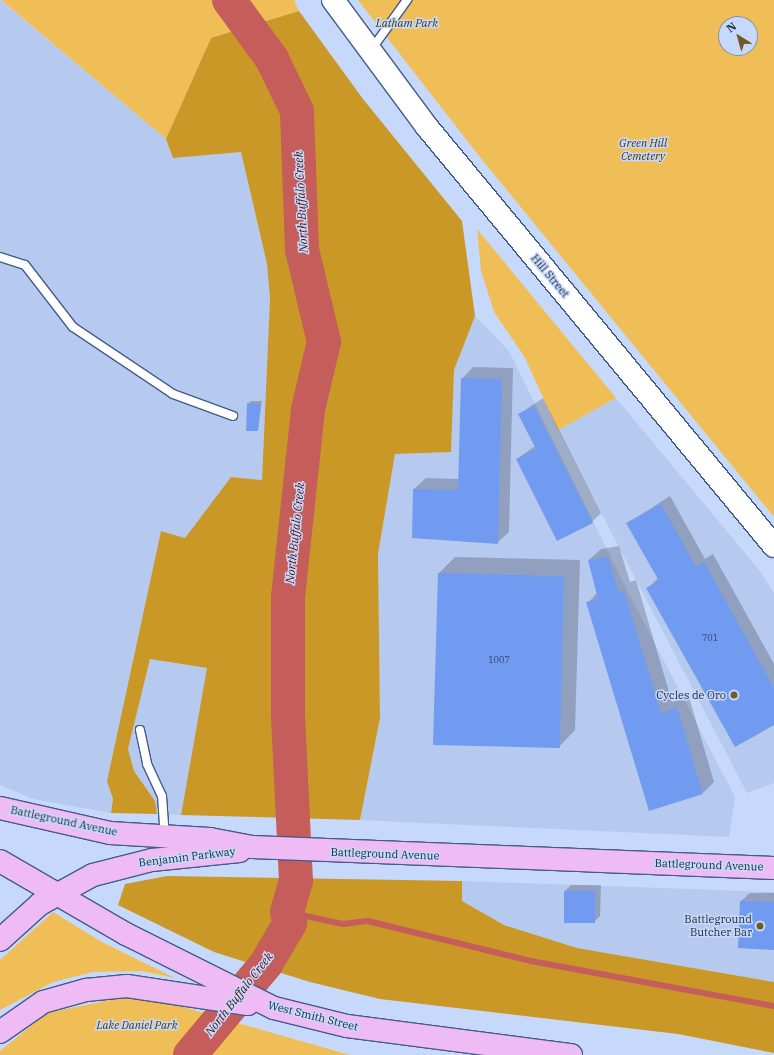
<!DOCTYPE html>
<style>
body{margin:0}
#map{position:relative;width:774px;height:1055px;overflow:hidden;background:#c7d9fb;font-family:"IBM Plex Serif",serif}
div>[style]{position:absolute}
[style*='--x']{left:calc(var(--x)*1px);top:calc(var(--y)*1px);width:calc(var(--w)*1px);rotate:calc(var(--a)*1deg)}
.built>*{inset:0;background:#b6c9ee}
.green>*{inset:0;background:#f0be57}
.forest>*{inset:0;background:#c99827}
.shadow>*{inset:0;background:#0003}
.stream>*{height:5.5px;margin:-2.75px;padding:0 2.75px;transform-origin:2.75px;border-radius:2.75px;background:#c55d5b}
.river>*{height:34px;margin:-17px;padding:0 17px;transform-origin:17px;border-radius:17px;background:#c55d5b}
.building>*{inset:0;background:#709bf0}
.roads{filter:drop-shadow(1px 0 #435b8b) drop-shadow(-1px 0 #435b8b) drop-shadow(0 1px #435b8b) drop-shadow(0 -1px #435b8b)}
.lane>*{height:8px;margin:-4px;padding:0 4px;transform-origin:4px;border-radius:4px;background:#fff}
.secondary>*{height:22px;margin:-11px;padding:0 11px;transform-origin:11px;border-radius:11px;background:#fff}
.primary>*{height:22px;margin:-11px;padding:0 11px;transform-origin:11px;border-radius:11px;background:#eebbf4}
.dots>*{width:11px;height:11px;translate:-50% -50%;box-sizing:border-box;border:2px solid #c7d9fb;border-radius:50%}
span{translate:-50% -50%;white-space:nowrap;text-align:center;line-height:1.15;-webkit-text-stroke:3px #c7d9fb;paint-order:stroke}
.number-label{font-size:9px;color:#314468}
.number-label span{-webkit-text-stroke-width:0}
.park-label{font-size:11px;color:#4a3608;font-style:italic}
.street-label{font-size:11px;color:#1c273b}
.poi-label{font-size:11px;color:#1c273b}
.right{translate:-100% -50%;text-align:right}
.water-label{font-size:12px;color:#520e12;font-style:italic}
.north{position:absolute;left:718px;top:16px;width:40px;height:40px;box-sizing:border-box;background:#c7d9fb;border:1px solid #8392ae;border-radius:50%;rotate:323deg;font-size:11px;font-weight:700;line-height:16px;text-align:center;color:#1c273b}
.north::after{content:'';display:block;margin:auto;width:14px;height:18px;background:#71592a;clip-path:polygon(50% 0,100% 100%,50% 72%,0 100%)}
</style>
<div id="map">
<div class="built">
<i style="clip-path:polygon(0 0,166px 139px,173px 158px,241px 152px,267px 264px,270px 298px,262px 480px,231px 477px,185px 538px,161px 531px,107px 780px,113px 799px,111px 813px,33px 799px,0 785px)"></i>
<i style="clip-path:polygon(475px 316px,509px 351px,628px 592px,735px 797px,729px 837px,360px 820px,380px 718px,378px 554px,395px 454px,451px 452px,454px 370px)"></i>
<i style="clip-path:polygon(616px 398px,760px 571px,774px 593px,774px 783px,747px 793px,558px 430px)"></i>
<i style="clip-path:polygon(150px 659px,207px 668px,181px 815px,157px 814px,155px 801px,134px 771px,128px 749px)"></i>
<i style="clip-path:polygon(462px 881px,774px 892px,774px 982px,577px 948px,504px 925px,462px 901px)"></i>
</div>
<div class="green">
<i style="clip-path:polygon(1px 0,294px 0,299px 11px,211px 38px,166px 139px)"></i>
<i style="clip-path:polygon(evenodd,358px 0,774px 0,774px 517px,479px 156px,358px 0,726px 24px,750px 24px,750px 48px,726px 48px,726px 24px)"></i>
<i style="clip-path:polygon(477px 229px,616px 398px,558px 430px,524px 356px,494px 312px,481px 271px)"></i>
<i style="clip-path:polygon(53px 912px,102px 942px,175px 978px,141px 971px,93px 972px,53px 982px,0 1010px,0 960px)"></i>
<i style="clip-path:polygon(139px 994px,276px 1034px,350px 1055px,0 1055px,0 1051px,47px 1013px)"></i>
</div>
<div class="forest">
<i style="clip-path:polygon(299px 11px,363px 99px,462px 221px,475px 316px,454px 370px,451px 452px,395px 454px,378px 554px,380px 718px,360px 820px,181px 815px,207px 668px,150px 659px,128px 749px,134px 771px,155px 801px,157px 814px,111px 813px,113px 799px,107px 781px,161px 531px,185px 538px,231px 477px,262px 480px,270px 298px,267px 264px,241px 152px,173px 158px,166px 139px,211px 38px)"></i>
<i style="clip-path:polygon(167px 876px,462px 881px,462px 901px,504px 925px,577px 948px,774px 982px,774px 1053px,678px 1034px,380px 999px,310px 982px,214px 952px,118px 905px,125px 884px)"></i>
</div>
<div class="shadow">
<i style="clip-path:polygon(473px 367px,513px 368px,509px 532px,497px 543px,414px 489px,426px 478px,459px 479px,462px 379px)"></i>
<i style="clip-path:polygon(543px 398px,601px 513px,592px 522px,557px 540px,517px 459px,535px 446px,519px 414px)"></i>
<i style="clip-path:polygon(251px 401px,262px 401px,258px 430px,248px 404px)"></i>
<i style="clip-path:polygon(670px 496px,705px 559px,713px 554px,774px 664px,774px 724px,648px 588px,658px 578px,628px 523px)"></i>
<i style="clip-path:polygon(619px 546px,630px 582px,636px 580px,672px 702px,689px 697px,714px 782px,703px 793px,588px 603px,597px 593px,589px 560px,601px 549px)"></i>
<i style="clip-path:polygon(455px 557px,580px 560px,575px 730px,559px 747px,439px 573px)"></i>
<i style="clip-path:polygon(571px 885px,601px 885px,600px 916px,594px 922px,565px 922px,565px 891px)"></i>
<i style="clip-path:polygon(750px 893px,774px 893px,774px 949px,741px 901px)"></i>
</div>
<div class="stream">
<i style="--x:287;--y:912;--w:57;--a:12.1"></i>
<i style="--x:343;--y:924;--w:25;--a:-7"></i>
<i style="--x:368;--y:921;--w:168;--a:13.8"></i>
<i style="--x:531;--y:961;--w:247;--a:10.5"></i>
</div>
<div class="river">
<i style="--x:190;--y:1055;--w:119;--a:-50.1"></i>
<i style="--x:266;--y:964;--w:48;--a:-59.7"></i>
<i style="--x:290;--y:923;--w:11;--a:-105"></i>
<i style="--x:287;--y:912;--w:32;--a:-74"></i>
<i style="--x:296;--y:881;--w:166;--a:-92.8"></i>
<i style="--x:288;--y:715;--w:118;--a:-90"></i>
<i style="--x:288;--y:597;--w:189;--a:-83.9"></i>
<i style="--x:308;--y:409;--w:69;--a:-76.6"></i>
<i style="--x:324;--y:342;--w:95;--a:-103.4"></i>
<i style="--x:302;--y:250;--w:139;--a:-92.1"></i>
<i style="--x:297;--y:111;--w:58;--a:-115.7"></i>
<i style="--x:272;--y:59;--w:73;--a:-126.1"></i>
</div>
<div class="building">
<i style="clip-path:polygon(461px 378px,502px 379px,498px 544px,412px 538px,413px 489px,458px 490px)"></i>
<i style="clip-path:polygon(247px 403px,260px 404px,258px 431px,246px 431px)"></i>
<i style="clip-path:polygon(534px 406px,593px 523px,557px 541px,516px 459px,536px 449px,518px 414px)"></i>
<i style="clip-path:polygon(661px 504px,696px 567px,704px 562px,774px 688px,774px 725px,735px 747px,646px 588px,659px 581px,626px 523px)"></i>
<i style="clip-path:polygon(608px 557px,619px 593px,624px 591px,661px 713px,677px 708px,703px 794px,649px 811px,586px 602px,598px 599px,588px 560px)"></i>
<i style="clip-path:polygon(438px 573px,564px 576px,560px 748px,433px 745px)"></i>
<i style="clip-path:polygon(564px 891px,595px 891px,595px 923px,564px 923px)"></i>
<i style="clip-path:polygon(740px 901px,774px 902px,774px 950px,738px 948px)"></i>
</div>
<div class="roads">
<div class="lane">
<i style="--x:371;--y:50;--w:62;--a:-54.2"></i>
<i style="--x:0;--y:257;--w:26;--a:18"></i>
<i style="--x:25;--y:265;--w:78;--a:52.3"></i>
<i style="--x:73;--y:327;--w:120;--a:33.8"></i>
<i style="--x:173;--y:394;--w:64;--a:20.1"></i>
<i style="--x:140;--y:730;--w:35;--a:78"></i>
<i style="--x:147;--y:764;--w:35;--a:65"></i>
<i style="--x:162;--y:796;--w:39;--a:86"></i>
</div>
<div class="secondary">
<i style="--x:333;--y:0;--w:158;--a:53.5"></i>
<i style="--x:427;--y:127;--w:544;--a:50.37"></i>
</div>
<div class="primary">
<i style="--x:0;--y:808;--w:113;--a:12.8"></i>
<i style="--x:110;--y:833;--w:100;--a:3.4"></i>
<i style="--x:210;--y:839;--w:43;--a:10.8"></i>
<i style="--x:252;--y:847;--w:522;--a:2.3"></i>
<i style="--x:0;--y:861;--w:146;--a:30.1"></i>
<i style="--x:126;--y:934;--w:165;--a:26.6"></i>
<i style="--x:274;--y:1008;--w:75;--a:13.9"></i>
<i style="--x:347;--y:1026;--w:226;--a:7.4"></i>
<i style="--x:0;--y:940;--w:54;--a:-42"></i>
<i style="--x:40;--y:904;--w:60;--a:-28.7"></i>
<i style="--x:93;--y:875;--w:61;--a:-14.3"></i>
<i style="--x:152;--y:860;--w:88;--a:-5.8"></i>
<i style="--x:0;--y:1032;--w:52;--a:-34.9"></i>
<i style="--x:43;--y:1002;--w:45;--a:-15.6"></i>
<i style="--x:86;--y:990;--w:41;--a:-5.6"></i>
<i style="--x:127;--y:986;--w:122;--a:8.5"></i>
</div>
</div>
<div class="dots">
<i style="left:734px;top:695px;background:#71592a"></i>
<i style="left:760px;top:926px;background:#71592a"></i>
</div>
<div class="number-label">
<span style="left:710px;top:638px">701</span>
<span style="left:499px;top:660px">1007</span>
</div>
<div class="park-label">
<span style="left:407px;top:23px">Latham Park</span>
<span style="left:643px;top:150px">Green Hill<br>Cemetery</span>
<span style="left:137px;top:1025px">Lake Daniel Park</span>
</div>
<div class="street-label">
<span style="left:550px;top:276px;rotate:50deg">Hill Street</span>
<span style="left:64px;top:821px;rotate:12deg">Battleground Avenue</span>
<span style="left:385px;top:854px;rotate:2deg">Battleground Avenue</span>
<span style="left:187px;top:857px;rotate:-7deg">Benjamin Parkway</span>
<span style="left:709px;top:865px;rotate:2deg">Battleground Avenue</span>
<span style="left:313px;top:1016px;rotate:14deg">West Smith Street</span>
</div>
<div class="poi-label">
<span class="right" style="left:726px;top:695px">Cycles de Oro</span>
<span class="right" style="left:752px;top:926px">Battleground<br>Butcher Bar</span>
</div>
<div class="water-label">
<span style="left:301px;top:202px;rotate:-93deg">North Buffalo Creek</span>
<span style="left:295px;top:533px;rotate:-84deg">North Buffalo Creek</span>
<span style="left:239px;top:994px;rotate:-52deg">North Buffalo Creek</span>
</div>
<div class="north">N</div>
</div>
